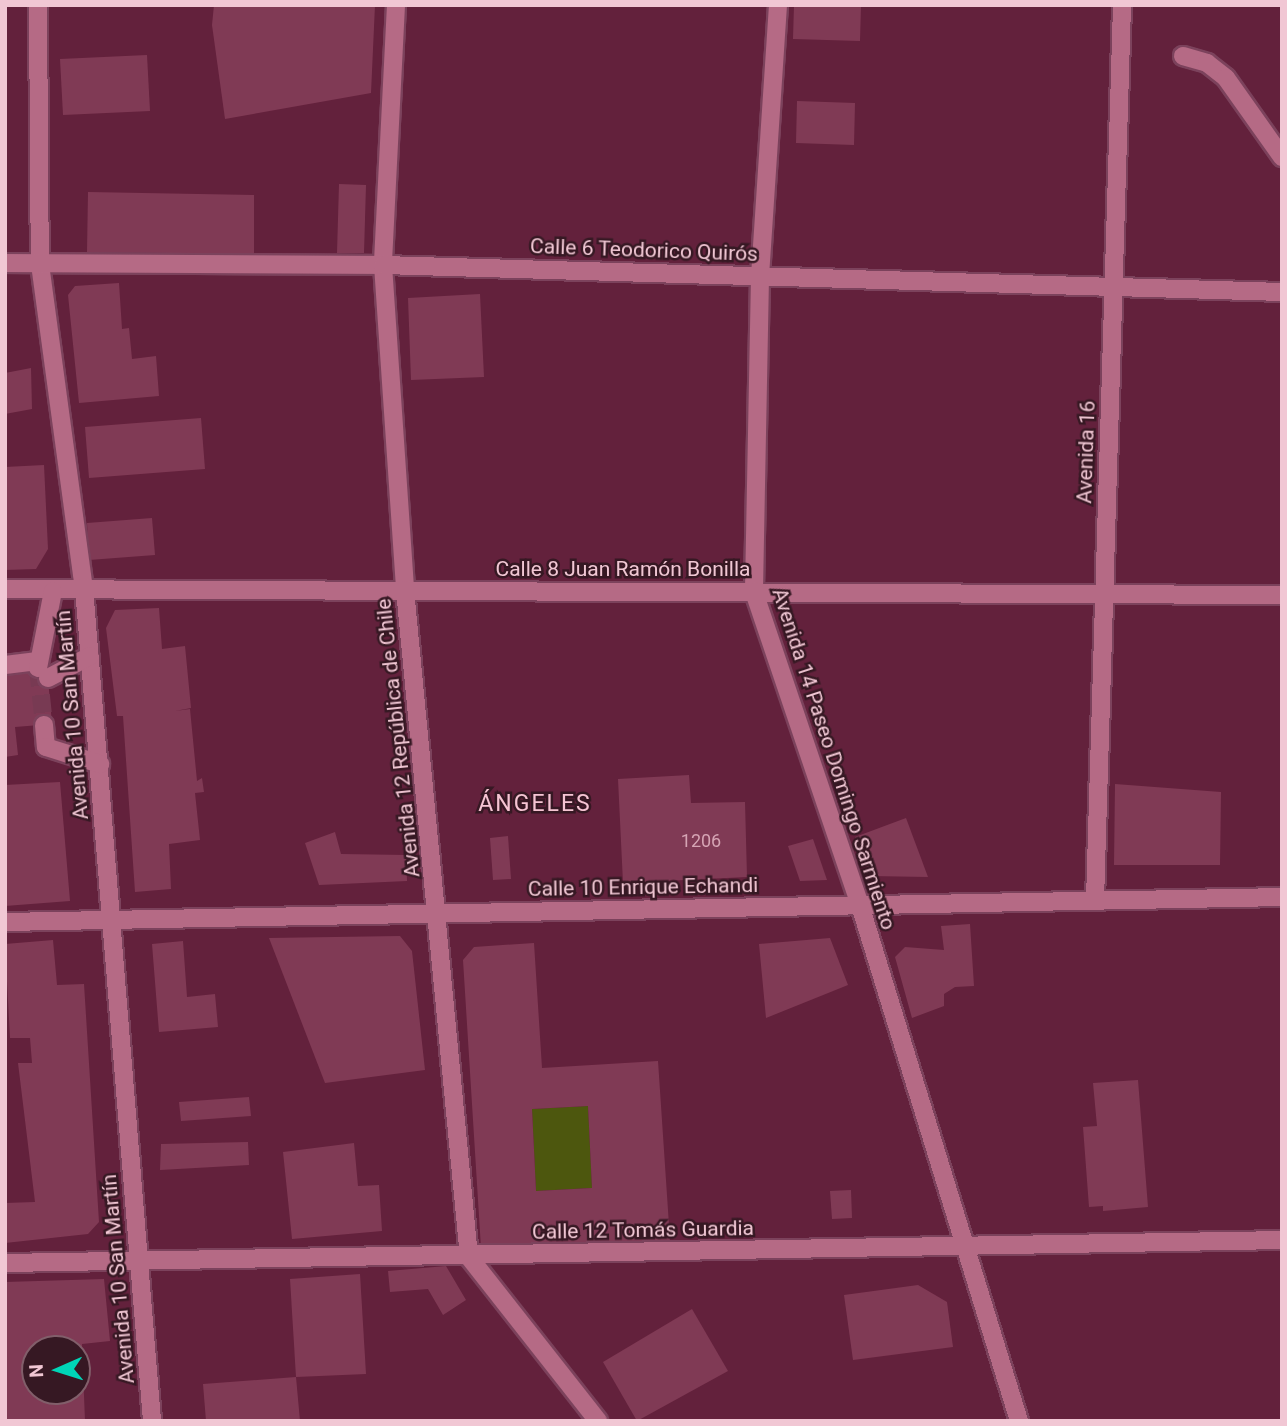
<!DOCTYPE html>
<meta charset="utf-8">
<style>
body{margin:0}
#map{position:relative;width:1287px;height:1426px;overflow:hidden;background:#63213c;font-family:Roboto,sans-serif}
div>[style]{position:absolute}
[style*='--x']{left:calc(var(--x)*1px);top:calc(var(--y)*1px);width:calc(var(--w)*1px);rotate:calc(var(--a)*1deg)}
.green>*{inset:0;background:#4d570e}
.building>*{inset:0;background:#803a55}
.minor-tunnel>*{height:18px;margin-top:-9px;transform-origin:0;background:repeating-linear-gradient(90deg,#783a53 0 18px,transparent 0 27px)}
.roads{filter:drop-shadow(2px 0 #7c425c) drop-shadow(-2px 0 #7c425c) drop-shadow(0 2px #7c425c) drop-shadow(0 -2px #7c425c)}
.minor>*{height:18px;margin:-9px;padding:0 9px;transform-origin:9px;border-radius:9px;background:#b56a85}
span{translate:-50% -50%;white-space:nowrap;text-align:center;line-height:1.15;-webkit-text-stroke:5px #361823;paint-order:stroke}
.number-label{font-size:18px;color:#d5a4b4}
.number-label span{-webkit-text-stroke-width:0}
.street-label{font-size:21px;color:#f1c7d4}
.neighbourhood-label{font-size:23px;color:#f6c4d3;letter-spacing:2px}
.frame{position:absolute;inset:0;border:7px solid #f1c7d4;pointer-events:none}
.north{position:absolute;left:21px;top:1335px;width:70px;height:70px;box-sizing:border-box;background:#361823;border:2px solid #815e6a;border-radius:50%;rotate:267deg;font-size:19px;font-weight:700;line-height:28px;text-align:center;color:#f1c7d4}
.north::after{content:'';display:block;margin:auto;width:24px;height:32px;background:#00d5b7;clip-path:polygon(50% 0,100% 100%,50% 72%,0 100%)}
</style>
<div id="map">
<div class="green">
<i style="clip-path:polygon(588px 1106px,592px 1188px,536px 1191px,532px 1109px)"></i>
</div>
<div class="building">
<i style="clip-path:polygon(214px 5px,375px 5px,371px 93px,225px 119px,212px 25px)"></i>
<i style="clip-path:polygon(794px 5px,861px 5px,860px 41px,793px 39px)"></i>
<i style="clip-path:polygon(147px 55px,150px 111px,63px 115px,60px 59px)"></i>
<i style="clip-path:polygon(797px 101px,855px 103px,854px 145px,796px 143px)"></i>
<i style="clip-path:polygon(339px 184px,366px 185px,364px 253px,337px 253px)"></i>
<i style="clip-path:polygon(88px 192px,254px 195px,254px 254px,87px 252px)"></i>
<i style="clip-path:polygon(119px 283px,122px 329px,129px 328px,132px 359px,156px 356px,159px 396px,79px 403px,68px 295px,75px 286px)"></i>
<i style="clip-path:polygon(480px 294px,484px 377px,411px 380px,408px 298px)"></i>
<i style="clip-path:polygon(31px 368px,32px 409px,5px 414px,5px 373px)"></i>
<i style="clip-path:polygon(201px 418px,205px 469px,89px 478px,85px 427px)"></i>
<i style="clip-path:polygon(44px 465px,48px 549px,36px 569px,5px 570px,5px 467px)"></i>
<i style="clip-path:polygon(152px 518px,155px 555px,89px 560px,87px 523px)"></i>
<i style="clip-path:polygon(159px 608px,162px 649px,185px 646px,191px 708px,175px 711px,190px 709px,197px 781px,202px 778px,204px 792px,195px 793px,200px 840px,169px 844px,171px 889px,135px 892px,123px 716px,117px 716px,106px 628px,115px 610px)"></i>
<i style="clip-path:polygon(47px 668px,52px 724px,15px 727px,18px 755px,5px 757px,5px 671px)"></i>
<i style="clip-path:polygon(689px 775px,691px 803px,745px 802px,747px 877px,623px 883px,618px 779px)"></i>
<i style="clip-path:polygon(60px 782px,70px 901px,5px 906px,5px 785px)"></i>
<i style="clip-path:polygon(1115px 784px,1221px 792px,1220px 865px,1114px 865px)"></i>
<i style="clip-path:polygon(906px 818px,928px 877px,870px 876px,855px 837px)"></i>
<i style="clip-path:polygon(335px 832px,341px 854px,406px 855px,407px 881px,319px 885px,305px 843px)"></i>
<i style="clip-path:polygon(508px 836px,511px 879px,493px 880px,490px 838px)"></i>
<i style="clip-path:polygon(813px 839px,827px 880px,800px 881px,788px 846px)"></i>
<i style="clip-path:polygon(970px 924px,974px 986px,955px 987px,944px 994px,944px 1006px,912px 1018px,895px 957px,905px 947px,944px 950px,941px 926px)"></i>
<i style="clip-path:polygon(400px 936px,412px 951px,425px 1070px,325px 1083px,269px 938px)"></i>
<i style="clip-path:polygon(830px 938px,848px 985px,766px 1018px,759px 944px)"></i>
<i style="clip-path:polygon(53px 940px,57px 985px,84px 984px,99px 1222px,88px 1234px,5px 1243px,5px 1203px,35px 1202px,18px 1063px,32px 1063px,30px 1038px,10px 1038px,5px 944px)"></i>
<i style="clip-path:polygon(183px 941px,187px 997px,215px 994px,218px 1027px,159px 1032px,152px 944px)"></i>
<i style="clip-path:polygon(evenodd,534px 943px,542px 1068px,658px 1061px,670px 1240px,481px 1248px,463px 960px,474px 947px,534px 943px,588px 1106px,592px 1188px,536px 1191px,532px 1109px,588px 1106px)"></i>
<i style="clip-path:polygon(1138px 1080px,1148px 1207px,1103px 1211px,1103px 1206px,1089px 1207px,1083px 1127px,1097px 1126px,1093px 1083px)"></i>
<i style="clip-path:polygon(249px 1097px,251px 1116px,181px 1121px,179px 1102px)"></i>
<i style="clip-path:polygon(248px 1142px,249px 1165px,160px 1170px,161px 1144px)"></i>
<i style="clip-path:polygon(354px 1143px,358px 1186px,379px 1185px,382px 1231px,292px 1239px,283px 1152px)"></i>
<i style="clip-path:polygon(851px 1190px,852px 1218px,832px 1219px,830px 1191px)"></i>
<i style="clip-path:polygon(446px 1266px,466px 1300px,443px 1315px,428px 1289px,390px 1292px,388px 1271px)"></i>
<i style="clip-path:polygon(360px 1274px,366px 1374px,296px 1377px,290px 1279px)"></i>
<i style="clip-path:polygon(evenodd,104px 1279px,110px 1341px,82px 1344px,85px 1421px,5px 1421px,5px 1282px,104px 1279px,35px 1349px,77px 1349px,77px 1391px,35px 1391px,35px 1349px)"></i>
<i style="clip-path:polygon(918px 1285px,947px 1302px,953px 1347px,853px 1360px,844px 1295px)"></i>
<i style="clip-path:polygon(692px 1309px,728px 1371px,637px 1421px,603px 1362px)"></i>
<i style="clip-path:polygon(296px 1377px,300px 1421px,206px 1421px,203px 1384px)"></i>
</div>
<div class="minor-tunnel">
<i style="--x:38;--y:668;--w:57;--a:84"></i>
</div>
<div class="roads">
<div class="minor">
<i style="--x:38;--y:5;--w:259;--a:89.6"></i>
<i style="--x:40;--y:264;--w:327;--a:82.3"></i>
<i style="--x:84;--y:588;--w:836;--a:85.33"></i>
<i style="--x:396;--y:5;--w:260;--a:92.9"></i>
<i style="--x:383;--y:265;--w:326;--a:86.1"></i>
<i style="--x:405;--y:590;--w:670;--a:84.52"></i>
<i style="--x:469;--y:1257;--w:209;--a:51.8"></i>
<i style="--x:778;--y:5;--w:273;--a:93.8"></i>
<i style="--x:760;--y:277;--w:315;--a:91.1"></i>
<i style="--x:754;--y:592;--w:330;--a:71.3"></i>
<i style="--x:860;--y:905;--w:540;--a:72.87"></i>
<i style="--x:1183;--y:56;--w:25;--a:16"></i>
<i style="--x:1207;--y:63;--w:24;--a:38"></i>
<i style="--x:1226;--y:78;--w:97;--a:54.7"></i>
<i style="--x:5;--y:263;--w:378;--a:0.3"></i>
<i style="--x:383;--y:265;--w:899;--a:1.72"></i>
<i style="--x:5;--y:589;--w:1277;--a:0.27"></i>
<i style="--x:5;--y:665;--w:33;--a:-7"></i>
<i style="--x:38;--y:668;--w:78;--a:-79"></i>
<i style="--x:48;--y:678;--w:47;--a:-27.6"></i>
<i style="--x:44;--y:725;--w:22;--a:85"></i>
<i style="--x:46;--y:747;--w:57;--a:17.5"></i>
<i style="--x:1095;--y:900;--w:895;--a:-88.27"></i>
<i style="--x:5;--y:922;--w:1277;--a:-1.12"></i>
<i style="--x:5;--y:1263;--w:1277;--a:-1.03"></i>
</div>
</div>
<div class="number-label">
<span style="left:701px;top:841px">1206</span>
</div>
<div class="street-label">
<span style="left:644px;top:250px;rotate:2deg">Calle 6 Teodorico Quirós</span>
<span style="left:1086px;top:452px;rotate:-88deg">Avenida 16</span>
<span style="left:623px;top:569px">Calle 8 Juan Ramón Bonilla</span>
<span style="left:72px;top:715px;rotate:-95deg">Avenida 10 San Martín</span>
<span style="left:398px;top:738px;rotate:-96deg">Avenida 12 República de Chile</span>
<span style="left:834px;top:759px;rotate:72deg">Avenida 14 Paseo Domingo Sarmiento</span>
<span style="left:643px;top:887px;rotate:-1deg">Calle 10 Enrique Echandi</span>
<span style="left:643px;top:1230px;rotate:-1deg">Calle 12 Tomás Guardia</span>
<span style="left:118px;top:1279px;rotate:-95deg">Avenida 10 San Martín</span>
</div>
<div class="neighbourhood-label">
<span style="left:535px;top:804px">ÁNGELES</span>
</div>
<div class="frame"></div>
<div class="north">N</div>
</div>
